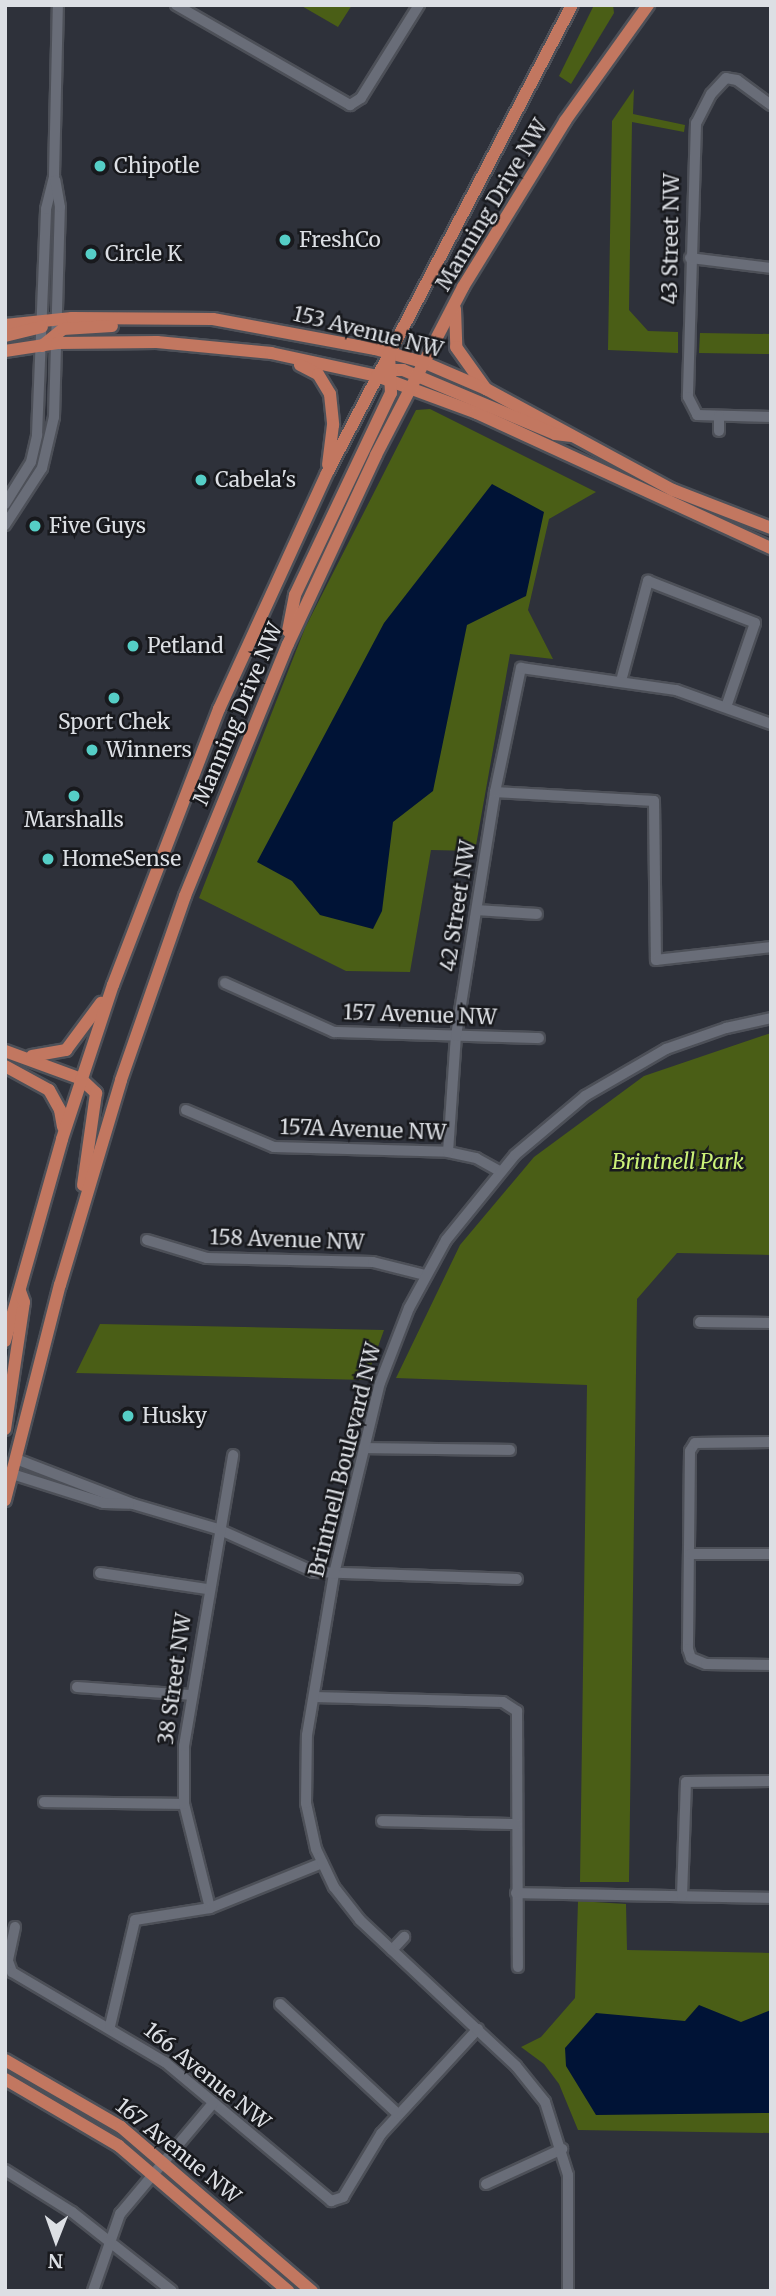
<!DOCTYPE html>
<style>
body{margin:0}
#map{position:relative;width:776px;height:2296px;overflow:hidden;background:#2e313a;font-family:Merriweather,serif}
div>[style]{position:absolute}
[style*='--x']{left:calc(var(--x)*1px);top:calc(var(--y)*1px);width:calc(var(--w)*1px);rotate:calc(var(--a)*1deg)}
.green>*{inset:0;background:#4a5e16}
.water>*{inset:0;background:#001336}
.roads{filter:drop-shadow(2px 0 #4d5058) drop-shadow(-2px 0 #4d5058) drop-shadow(0 2px #4d5058) drop-shadow(0 -2px #4d5058)}
.minor>*{height:10px;margin:-5px;padding:0 5px;transform-origin:5px;border-radius:5px;background:#696d78}
.major>*{height:12px;margin:-6px;padding:0 6px;transform-origin:6px;border-radius:6px;background:#c27760}
.dots>*{width:19px;height:19px;translate:-50% -50%;box-sizing:border-box;border:4px solid #18191d;border-radius:50%}
span{translate:-50% -50%;white-space:nowrap;text-align:center;line-height:1.15;-webkit-text-stroke:5px #18191d;paint-order:stroke}
.poi-label{font-size:21px;color:#dcdfe4}
.left{translate:0 -50%;text-align:left}
.street-label{font-size:21px;color:#dcdfe4}
.park-label{font-size:21px;color:#ccf279;font-style:italic}
.frame{position:absolute;inset:0;border:7px solid #dcdfe4;pointer-events:none}
.north{position:absolute;left:21px;top:2205px;width:70px;height:70px;-webkit-text-stroke:5px #18191d;paint-order:stroke;rotate:181deg;font-size:19px;font-weight:700;line-height:28px;text-align:center;color:#dcdfe4}
.north::after{content:'';display:block;margin:auto;width:24px;height:32px;background:#dcdfe4;clip-path:polygon(50% 0,100% 100%,50% 72%,0 100%)}
</style>
<div id="map">
<div class="green">
<i style="clip-path:polygon(300px 5px,352px 5px,338px 27px)"></i>
<i style="clip-path:polygon(594px 5px,613px 5px,614px 13px,571px 84px,559px 76px)"></i>
<i style="clip-path:polygon(634px 89px,633px 114px,685px 125px,684px 132px,632px 122px,629px 310px,648px 331px,678px 332px,678px 353px,608px 350px,612px 121px)"></i>
<i style="clip-path:polygon(700px 333px,771px 334px,771px 354px,699px 353px)"></i>
<i style="clip-path:polygon(430px 409px,596px 492px,549px 519px,528px 610px,553px 659px,510px 654px,475px 851px,431px 850px,410px 972px,346px 971px,199px 898px,305px 628px,416px 410px)"></i>
<i style="clip-path:polygon(771px 1033px,771px 1255px,677px 1253px,637px 1299px,629px 1882px,580px 1882px,587px 1385px,396px 1378px,460px 1245px,534px 1157px,644px 1076px)"></i>
<i style="clip-path:polygon(100px 1324px,384px 1330px,366px 1380px,76px 1373px)"></i>
<i style="clip-path:polygon(578px 1901px,626px 1904px,627px 1950px,771px 1953px,771px 2133px,578px 2130px,559px 2084px,544px 2064px,521px 2047px,541px 2037px,575px 1998px)"></i>
</div>
<div class="water">
<i style="clip-path:polygon(492px 484px,544px 512px,526px 596px,467px 625px,433px 791px,393px 822px,382px 911px,373px 929px,320px 915px,292px 881px,257px 862px,384px 623px)"></i>
<i style="clip-path:polygon(699px 2005px,741px 2022px,771px 2010px,771px 2113px,596px 2115px,566px 2066px,565px 2048px,596px 2013px,685px 2021px)"></i>
</div>
<div class="roads">
<div class="minor">
<i style="--x:176;--y:5;--w:201;--a:29.9"></i>
<i style="--x:350;--y:105;--w:13;--a:-32"></i>
<i style="--x:361;--y:98;--w:110;--a:-58.1"></i>
<i style="--x:771;--y:105;--w:42;--a:-143.7"></i>
<i style="--x:737;--y:80;--w:11;--a:-170"></i>
<i style="--x:726;--y:78;--w:22;--a:133"></i>
<i style="--x:711;--y:94;--w:33;--a:117"></i>
<i style="--x:696;--y:123;--w:274;--a:91.7"></i>
<i style="--x:688;--y:397;--w:20;--a:63"></i>
<i style="--x:697;--y:415;--w:74;--a:1.5"></i>
<i style="--x:690;--y:258;--w:82;--a:7"></i>
<i style="--x:719;--y:431;--w:15;--a:-90"></i>
<i style="--x:5;--y:504;--w:49;--a:-58.2"></i>
<i style="--x:31;--y:462;--w:28;--a:-77"></i>
<i style="--x:37;--y:435;--w:226;--a:-87.7"></i>
<i style="--x:46;--y:209;--w:34;--a:-76"></i>
<i style="--x:54;--y:176;--w:171;--a:-88.7"></i>
<i style="--x:5;--y:525;--w:68;--a:-57"></i>
<i style="--x:42;--y:468;--w:52;--a:-76.8"></i>
<i style="--x:54;--y:417;--w:210;--a:-88.4"></i>
<i style="--x:60;--y:207;--w:27;--a:-100"></i>
<i style="--x:621;--y:681;--w:104;--a:-74.9"></i>
<i style="--x:648;--y:581;--w:115;--a:21.4"></i>
<i style="--x:755;--y:623;--w:89;--a:109"></i>
<i style="--x:495;--y:792;--w:159;--a:3.2"></i>
<i style="--x:654;--y:801;--w:159;--a:89.3"></i>
<i style="--x:656;--y:960;--w:116;--a:-6.4"></i>
<i style="--x:477;--y:910;--w:60;--a:3.8"></i>
<i style="--x:225;--y:983;--w:120;--a:24.2"></i>
<i style="--x:334;--y:1032;--w:205;--a:1.7"></i>
<i style="--x:186;--y:1110;--w:95;--a:22.8"></i>
<i style="--x:274;--y:1147;--w:174;--a:1.6"></i>
<i style="--x:448;--y:1152;--w:29;--a:12"></i>
<i style="--x:476;--y:1158;--w:26;--a:29"></i>
<i style="--x:448;--y:1152;--w:116;--a:-86.1"></i>
<i style="--x:456;--y:1036;--w:247;--a:-80.9"></i>
<i style="--x:495;--y:792;--w:127;--a:-78.2"></i>
<i style="--x:521;--y:668;--w:157;--a:8.1"></i>
<i style="--x:676;--y:690;--w:101;--a:19.7"></i>
<i style="--x:147;--y:1240;--w:63;--a:16.7"></i>
<i style="--x:207;--y:1258;--w:166;--a:1.4"></i>
<i style="--x:373;--y:1262;--w:54;--a:14"></i>
<i style="--x:700;--y:1322;--w:71;--a:0.8"></i>
<i style="--x:771;--y:1442;--w:76;--a:179.2"></i>
<i style="--x:695;--y:1443;--w:9;--a:122"></i>
<i style="--x:690;--y:1451;--w:198;--a:90.6"></i>
<i style="--x:688;--y:1649;--w:9;--a:72"></i>
<i style="--x:691;--y:1658;--w:16;--a:22"></i>
<i style="--x:706;--y:1664;--w:65;--a:0.9"></i>
<i style="--x:364;--y:1448;--w:146;--a:0.8"></i>
<i style="--x:16;--y:1459;--w:125;--a:21"></i>
<i style="--x:133;--y:1504;--w:89;--a:16.4"></i>
<i style="--x:218;--y:1529;--w:105;--a:24.1"></i>
<i style="--x:314;--y:1572;--w:203;--a:2"></i>
<i style="--x:12;--y:1474;--w:96;--a:17.5"></i>
<i style="--x:104;--y:1503;--w:25;--a:2"></i>
<i style="--x:690;--y:1554;--w:81;--a:0"></i>
<i style="--x:100;--y:1573;--w:108;--a:8.5"></i>
<i style="--x:77;--y:1687;--w:113;--a:4"></i>
<i style="--x:314;--y:1697;--w:189;--a:1.5"></i>
<i style="--x:503;--y:1702;--w:17;--a:33"></i>
<i style="--x:517;--y:1711;--w:256;--a:89.8"></i>
<i style="--x:44;--y:1802;--w:140;--a:0.8"></i>
<i style="--x:382;--y:1821;--w:135;--a:1.3"></i>
<i style="--x:516;--y:1893;--w:255;--a:1.1"></i>
<i style="--x:682;--y:1896;--w:114;--a:-88"></i>
<i style="--x:686;--y:1782;--w:85;--a:-0.7"></i>
<i style="--x:210;--y:1908;--w:107;--a:-104"></i>
<i style="--x:184;--y:1804;--w:58;--a:-90"></i>
<i style="--x:184;--y:1746;--w:295;--a:-80.4"></i>
<i style="--x:15;--y:1927;--w:35;--a:102"></i>
<i style="--x:8;--y:1961;--w:12;--a:70"></i>
<i style="--x:12;--y:1972;--w:178;--a:30.5"></i>
<i style="--x:165;--y:2062;--w:217;--a:39.9"></i>
<i style="--x:331;--y:2201;--w:13;--a:-18"></i>
<i style="--x:343;--y:2197;--w:74;--a:-58.9"></i>
<i style="--x:381;--y:2134;--w:143;--a:-47.3"></i>
<i style="--x:392;--y:1950;--w:18;--a:-47"></i>
<i style="--x:280;--y:2004;--w:161;--a:43"></i>
<i style="--x:110;--y:2026;--w:109;--a:-76.7"></i>
<i style="--x:135;--y:1920;--w:76;--a:-9.1"></i>
<i style="--x:210;--y:1908;--w:121;--a:-21.9"></i>
<i style="--x:5;--y:2170;--w:79;--a:32.1"></i>
<i style="--x:72;--y:2212;--w:127;--a:38.3"></i>
<i style="--x:486;--y:2184;--w:84;--a:-24.7"></i>
<i style="--x:93;--y:2291;--w:82;--a:-70.7"></i>
<i style="--x:120;--y:2214;--w:145;--a:-50"></i>
<i style="--x:568;--y:2291;--w:116;--a:-90"></i>
<i style="--x:568;--y:2175;--w:77;--a:-107.5"></i>
<i style="--x:545;--y:2102;--w:46;--a:-128.9"></i>
<i style="--x:516;--y:2066;--w:214;--a:-136.9"></i>
<i style="--x:360;--y:1920;--w:42;--a:-128.2"></i>
<i style="--x:334;--y:1887;--w:42;--a:-115.3"></i>
<i style="--x:316;--y:1849;--w:47;--a:-102.3"></i>
<i style="--x:306;--y:1803;--w:68;--a:-89.2"></i>
<i style="--x:307;--y:1735;--w:163;--a:-80.5"></i>
<i style="--x:334;--y:1574;--w:196;--a:-76.5"></i>
<i style="--x:380;--y:1383;--w:80;--a:-68.9"></i>
<i style="--x:409;--y:1308;--w:77;--a:-61.4"></i>
<i style="--x:446;--y:1240;--w:109;--a:-50.9"></i>
<i style="--x:515;--y:1155;--w:92;--a:-40.1"></i>
<i style="--x:585;--y:1096;--w:94;--a:-30.1"></i>
<i style="--x:666;--y:1049;--w:64;--a:-19.3"></i>
<i style="--x:726;--y:1028;--w:46;--a:-12.5"></i>
</div>
<div class="major">
<i style="--x:455;--y:309;--w:38;--a:88"></i>
<i style="--x:456;--y:347;--w:52;--a:54.5"></i>
<i style="--x:5;--y:325;--w:67;--a:-6"></i>
<i style="--x:72;--y:318;--w:141;--a:0.4"></i>
<i style="--x:213;--y:319;--w:165;--a:10.5"></i>
<i style="--x:375;--y:349;--w:50;--a:15.2"></i>
<i style="--x:423;--y:362;--w:69;--a:23.2"></i>
<i style="--x:486;--y:389;--w:213;--a:28.4"></i>
<i style="--x:673;--y:490;--w:105;--a:21.2"></i>
<i style="--x:5;--y:336;--w:38;--a:-14"></i>
<i style="--x:42;--y:346;--w:27;--a:-39"></i>
<i style="--x:63;--y:329;--w:49;--a:-3.5"></i>
<i style="--x:5;--y:351;--w:53;--a:-8.7"></i>
<i style="--x:57;--y:343;--w:100;--a:-0.6"></i>
<i style="--x:157;--y:342;--w:115;--a:5.5"></i>
<i style="--x:271;--y:353;--w:108;--a:12.2"></i>
<i style="--x:377;--y:376;--w:107;--a:20.3"></i>
<i style="--x:477;--y:413;--w:324;--a:24.7"></i>
<i style="--x:300;--y:365;--w:20;--a:27"></i>
<i style="--x:318;--y:374;--w:23;--a:59"></i>
<i style="--x:330;--y:394;--w:31;--a:84"></i>
<i style="--x:333;--y:425;--w:40;--a:97.1"></i>
<i style="--x:386;--y:370;--w:17;--a:0"></i>
<i style="--x:403;--y:370;--w:165;--a:22.8"></i>
<i style="--x:555;--y:434;--w:17;--a:7"></i>
<i style="--x:288;--y:631;--w:37;--a:-79"></i>
<i style="--x:295;--y:595;--w:224;--a:-64.6"></i>
<i style="--x:391;--y:393;--w:40;--a:-92.9"></i>
<i style="--x:5;--y:1051;--w:81;--a:20.2"></i>
<i style="--x:81;--y:1079;--w:21;--a:43"></i>
<i style="--x:96;--y:1093;--w:93;--a:98"></i>
<i style="--x:32;--y:1056;--w:35;--a:-10"></i>
<i style="--x:66;--y:1050;--w:59;--a:-53.3"></i>
<i style="--x:5;--y:1066;--w:50;--a:28.6"></i>
<i style="--x:49;--y:1090;--w:23;--a:61"></i>
<i style="--x:60;--y:1110;--w:17;--a:80"></i>
<i style="--x:5;--y:1341;--w:210;--a:-74.2"></i>
<i style="--x:62;--y:1139;--w:162;--a:-71.7"></i>
<i style="--x:113;--y:985;--w:296;--a:-69"></i>
<i style="--x:219;--y:709;--w:260;--a:-65.4"></i>
<i style="--x:327;--y:473;--w:528;--a:-62.37"></i>
<i style="--x:5;--y:1429;--w:128;--a:-81.5"></i>
<i style="--x:24;--y:1302;--w:12;--a:-110"></i>
<i style="--x:5;--y:1500;--w:222;--a:-75.7"></i>
<i style="--x:60;--y:1285;--w:214;--a:-73.4"></i>
<i style="--x:121;--y:1080;--w:195;--a:-70.8"></i>
<i style="--x:185;--y:896;--w:272;--a:-67.8"></i>
<i style="--x:288;--y:644;--w:208;--a:-65"></i>
<i style="--x:376;--y:455;--w:189;--a:-62.6"></i>
<i style="--x:463;--y:287;--w:195;--a:-58.4"></i>
<i style="--x:565;--y:121;--w:143;--a:-54.4"></i>
<i style="--x:5;--y:2060;--w:134;--a:30"></i>
<i style="--x:121;--y:2127;--w:252;--a:40.7"></i>
<i style="--x:5;--y:2079;--w:132;--a:30.4"></i>
<i style="--x:119;--y:2146;--w:223;--a:40.6"></i>
</div>
</div>
<div class="dots">
<i style="left:100px;top:166px;background:#55cec6"></i>
<i style="left:285px;top:240px;background:#55cec6"></i>
<i style="left:91px;top:254px;background:#55cec6"></i>
<i style="left:201px;top:480px;background:#55cec6"></i>
<i style="left:35px;top:526px;background:#55cec6"></i>
<i style="left:133px;top:646px;background:#55cec6"></i>
<i style="left:114px;top:698px;background:#55cec6"></i>
<i style="left:92px;top:750px;background:#55cec6"></i>
<i style="left:74px;top:796px;background:#55cec6"></i>
<i style="left:48px;top:859px;background:#55cec6"></i>
<i style="left:128px;top:1416px;background:#55cec6"></i>
</div>
<div class="poi-label">
<span class="left" style="left:114px;top:166px">Chipotle</span>
<span class="left" style="left:299px;top:240px">FreshCo</span>
<span class="left" style="left:105px;top:254px">Circle K</span>
<span class="left" style="left:215px;top:480px">Cabela's</span>
<span class="left" style="left:49px;top:526px">Five Guys</span>
<span class="left" style="left:147px;top:646px">Petland</span>
<span style="left:114px;top:722px">Sport Chek</span>
<span class="left" style="left:106px;top:750px">Winners</span>
<span style="left:74px;top:820px">Marshalls</span>
<span class="left" style="left:62px;top:859px">HomeSense</span>
<span class="left" style="left:142px;top:1416px">Husky</span>
</div>
<div class="street-label">
<span style="left:492px;top:205px;rotate:-59deg">Manning Drive NW</span>
<span style="left:671px;top:239px;rotate:-89deg">43 Street NW</span>
<span style="left:368px;top:332px;rotate:14deg">153 Avenue NW</span>
<span style="left:238px;top:714px;rotate:-67deg">Manning Drive NW</span>
<span style="left:458px;top:906px;rotate:-81deg">42 Street NW</span>
<span style="left:420px;top:1015px;rotate:2deg">157 Avenue NW</span>
<span style="left:363px;top:1130px;rotate:2deg">157A Avenue NW</span>
<span style="left:287px;top:1240px;rotate:2deg">158 Avenue NW</span>
<span style="left:345px;top:1460px;rotate:-76deg">Brintnell Boulevard NW</span>
<span style="left:175px;top:1679px;rotate:-82deg">38 Street NW</span>
<span style="left:207px;top:2076px;rotate:39deg">166 Avenue NW</span>
<span style="left:178px;top:2151px;rotate:39deg">167 Avenue NW</span>
</div>
<div class="park-label">
<span style="left:678px;top:1162px">Brintnell Park</span>
</div>
<div class="frame"></div>
<div class="north">N</div>
</div>
